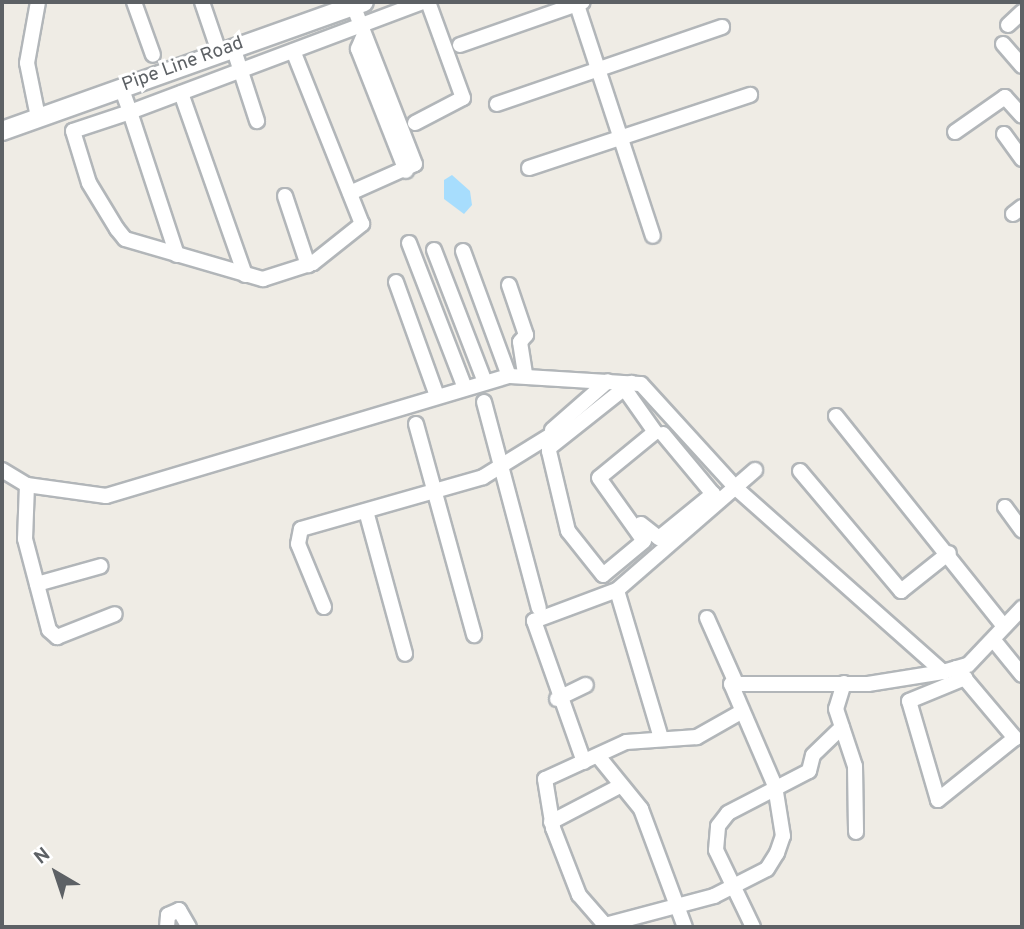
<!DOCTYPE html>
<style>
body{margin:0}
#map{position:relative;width:1024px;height:929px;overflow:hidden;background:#efece5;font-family:Overpass,sans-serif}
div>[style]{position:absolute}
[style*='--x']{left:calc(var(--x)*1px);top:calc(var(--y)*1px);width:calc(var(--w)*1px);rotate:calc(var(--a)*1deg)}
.water>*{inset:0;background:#a7ddfd}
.roads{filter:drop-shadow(2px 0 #b2b6b9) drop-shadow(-2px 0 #b2b6b9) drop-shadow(0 2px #b2b6b9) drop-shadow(0 -2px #b2b6b9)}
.minor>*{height:14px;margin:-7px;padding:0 7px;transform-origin:7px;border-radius:7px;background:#fff}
.tertiary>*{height:18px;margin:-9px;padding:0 9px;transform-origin:9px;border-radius:9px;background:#fff}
span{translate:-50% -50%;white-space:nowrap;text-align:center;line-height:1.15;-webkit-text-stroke:6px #fff;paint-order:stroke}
.street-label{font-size:19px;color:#5d6165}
.frame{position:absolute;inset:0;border:4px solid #5d6165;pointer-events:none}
.north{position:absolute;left:21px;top:838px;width:70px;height:70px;-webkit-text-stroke:5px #fff;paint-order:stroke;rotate:321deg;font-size:19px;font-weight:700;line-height:28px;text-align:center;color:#5d6165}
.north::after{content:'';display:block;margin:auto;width:24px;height:32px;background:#5d6165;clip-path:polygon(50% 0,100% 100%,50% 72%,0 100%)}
</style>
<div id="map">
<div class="water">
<i style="clip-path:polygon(452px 175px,470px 191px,472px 205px,464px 214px,444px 199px,444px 180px)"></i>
</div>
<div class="roads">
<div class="minor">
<i style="--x:134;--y:2;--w:56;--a:70.3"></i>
<i style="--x:202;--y:2;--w:53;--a:71.2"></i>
<i style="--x:576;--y:2;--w:246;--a:71.8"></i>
<i style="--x:1008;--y:25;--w:19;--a:-43"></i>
<i style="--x:363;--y:37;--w:13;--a:113"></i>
<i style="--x:358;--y:49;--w:131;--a:68.5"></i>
<i style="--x:1003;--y:44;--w:29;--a:49"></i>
<i style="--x:460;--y:45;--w:130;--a:-19.3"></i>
<i style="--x:233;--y:47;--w:78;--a:72"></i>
<i style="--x:121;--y:87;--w:27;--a:70"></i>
<i style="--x:130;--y:112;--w:60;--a:161.6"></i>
<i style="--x:73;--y:131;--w:54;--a:72.9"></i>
<i style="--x:89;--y:183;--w:54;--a:58.7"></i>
<i style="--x:117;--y:229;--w:13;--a:51"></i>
<i style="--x:125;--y:239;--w:144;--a:16.2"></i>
<i style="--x:263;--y:279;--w:52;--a:-17.7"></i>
<i style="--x:313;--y:263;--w:63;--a:-38.5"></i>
<i style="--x:362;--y:224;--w:186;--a:-111.7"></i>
<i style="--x:181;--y:93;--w:193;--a:70.6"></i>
<i style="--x:497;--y:104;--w:238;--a:-18.9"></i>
<i style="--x:38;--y:117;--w:55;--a:-101.5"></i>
<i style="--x:27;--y:63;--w:62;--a:-79.8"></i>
<i style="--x:415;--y:123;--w:54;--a:-27.5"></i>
<i style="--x:463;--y:98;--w:102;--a:-110"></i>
<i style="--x:955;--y:132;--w:61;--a:-35"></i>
<i style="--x:1005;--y:97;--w:25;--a:48"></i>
<i style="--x:1004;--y:134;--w:31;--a:54"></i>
<i style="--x:529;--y:168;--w:233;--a:-18.3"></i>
<i style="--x:350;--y:193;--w:71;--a:-24"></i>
<i style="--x:415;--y:164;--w:174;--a:-111.3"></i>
<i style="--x:285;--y:196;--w:73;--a:71.6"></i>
<i style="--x:1013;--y:214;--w:11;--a:-38"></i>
<i style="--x:409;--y:243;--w:155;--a:68.9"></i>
<i style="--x:434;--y:250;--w:142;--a:68.9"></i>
<i style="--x:463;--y:251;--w:133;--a:69.8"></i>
<i style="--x:177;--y:255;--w:151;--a:-108.2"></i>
<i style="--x:130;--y:112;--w:312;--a:-20.6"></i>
<i style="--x:396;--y:282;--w:121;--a:70.2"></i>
<i style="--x:509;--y:285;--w:53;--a:71.2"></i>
<i style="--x:526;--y:335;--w:9;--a:131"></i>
<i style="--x:520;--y:342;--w:31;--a:81"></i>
<i style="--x:624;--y:388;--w:54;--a:54.8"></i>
<i style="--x:655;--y:432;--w:72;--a:140.6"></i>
<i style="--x:599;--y:478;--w:77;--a:54.5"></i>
<i style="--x:644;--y:541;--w:53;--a:140.3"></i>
<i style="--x:603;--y:575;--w:56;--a:-128.5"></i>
<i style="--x:568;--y:531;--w:82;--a:-103.4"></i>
<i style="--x:549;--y:451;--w:3;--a:-90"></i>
<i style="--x:549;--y:448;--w:105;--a:-38.4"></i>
<i style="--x:484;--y:402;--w:213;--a:75.1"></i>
<i style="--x:836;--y:416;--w:268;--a:51.4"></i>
<i style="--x:416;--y:424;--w:219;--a:74.6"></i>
<i style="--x:552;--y:430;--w:74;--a:-41.2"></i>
<i style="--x:2;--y:470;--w:29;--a:31"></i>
<i style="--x:27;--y:485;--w:80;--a:7.9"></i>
<i style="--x:106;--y:496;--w:420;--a:-16.6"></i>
<i style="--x:509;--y:376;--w:132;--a:3.5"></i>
<i style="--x:641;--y:384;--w:142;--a:47.6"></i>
<i style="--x:737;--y:489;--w:276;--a:41.6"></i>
<i style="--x:800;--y:471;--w:157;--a:49.9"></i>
<i style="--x:901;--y:591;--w:61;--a:-38.4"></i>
<i style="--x:27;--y:485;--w:54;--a:92.1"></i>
<i style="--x:25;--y:539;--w:94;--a:75.2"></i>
<i style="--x:49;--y:630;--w:11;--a:41"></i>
<i style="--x:57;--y:637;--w:62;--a:-21.6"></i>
<i style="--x:1005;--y:507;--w:29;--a:54"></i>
<i style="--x:366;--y:511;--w:148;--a:74.7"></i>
<i style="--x:641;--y:524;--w:23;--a:38"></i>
<i style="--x:659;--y:538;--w:70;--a:-39.2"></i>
<i style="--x:713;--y:494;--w:78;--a:-129.8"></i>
<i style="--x:37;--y:584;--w:66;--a:-15.7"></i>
<i style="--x:324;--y:607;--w:68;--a:-112.4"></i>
<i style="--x:298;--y:544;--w:15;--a:-79"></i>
<i style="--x:301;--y:529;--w:189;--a:-15.9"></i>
<i style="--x:483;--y:477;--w:95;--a:-31.7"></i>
<i style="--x:707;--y:618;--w:71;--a:66"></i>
<i style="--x:996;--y:643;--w:41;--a:50.9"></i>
<i style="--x:956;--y:668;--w:92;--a:49.9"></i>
<i style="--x:1015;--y:738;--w:99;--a:141.2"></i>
<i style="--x:938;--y:800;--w:103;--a:-106.3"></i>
<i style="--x:909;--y:701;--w:61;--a:-22.3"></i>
<i style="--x:844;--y:683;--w:27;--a:107"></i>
<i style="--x:836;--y:709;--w:60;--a:71.6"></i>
<i style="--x:855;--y:766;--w:66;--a:89.1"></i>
<i style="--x:557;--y:699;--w:32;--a:-26"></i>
<i style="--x:741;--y:712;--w:51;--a:150.4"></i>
<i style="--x:697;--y:737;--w:71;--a:176"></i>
<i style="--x:626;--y:742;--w:89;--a:155.4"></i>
<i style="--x:545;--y:779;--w:50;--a:80.7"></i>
<i style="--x:553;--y:828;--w:72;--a:68.8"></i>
<i style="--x:579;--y:895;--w:40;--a:49"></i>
<i style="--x:605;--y:925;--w:113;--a:-14.9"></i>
<i style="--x:714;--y:896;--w:59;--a:-27"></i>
<i style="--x:767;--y:869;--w:19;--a:-58"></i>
<i style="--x:777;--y:853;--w:18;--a:-71"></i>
<i style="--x:783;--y:836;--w:51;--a:-99.1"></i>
<i style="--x:775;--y:786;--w:111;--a:-113.3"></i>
<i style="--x:731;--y:684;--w:137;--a:0"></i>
<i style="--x:868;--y:684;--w:76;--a:-9.1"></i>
<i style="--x:943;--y:672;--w:26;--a:-16"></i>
<i style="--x:968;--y:665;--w:79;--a:-46.5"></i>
<i style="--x:661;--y:738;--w:154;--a:-106.6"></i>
<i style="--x:617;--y:590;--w:183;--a:-41"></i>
<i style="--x:598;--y:756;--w:68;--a:50.9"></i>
<i style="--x:641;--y:809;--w:126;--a:69.6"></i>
<i style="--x:584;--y:762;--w:150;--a:-109.5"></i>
<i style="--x:534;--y:621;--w:89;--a:-20.5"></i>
<i style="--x:551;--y:822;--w:78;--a:-27.6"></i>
<i style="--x:167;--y:927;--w:12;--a:-85"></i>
<i style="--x:168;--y:915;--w:12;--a:-24"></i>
<i style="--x:179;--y:910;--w:20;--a:60"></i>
<i style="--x:753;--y:927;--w:85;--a:-115.7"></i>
<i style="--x:716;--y:850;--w:24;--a:-85"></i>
<i style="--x:718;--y:826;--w:16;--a:-52"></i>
<i style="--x:728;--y:813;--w:91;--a:-27.4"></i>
<i style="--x:809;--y:771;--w:16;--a:-76"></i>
<i style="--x:813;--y:755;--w:40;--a:-44"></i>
</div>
<div class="tertiary">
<i style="--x:2;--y:131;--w:384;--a:-19.6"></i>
</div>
</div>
<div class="street-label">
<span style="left:183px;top:65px;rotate:-20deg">Pipe Line Road</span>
</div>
<div class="frame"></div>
<div class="north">N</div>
</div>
